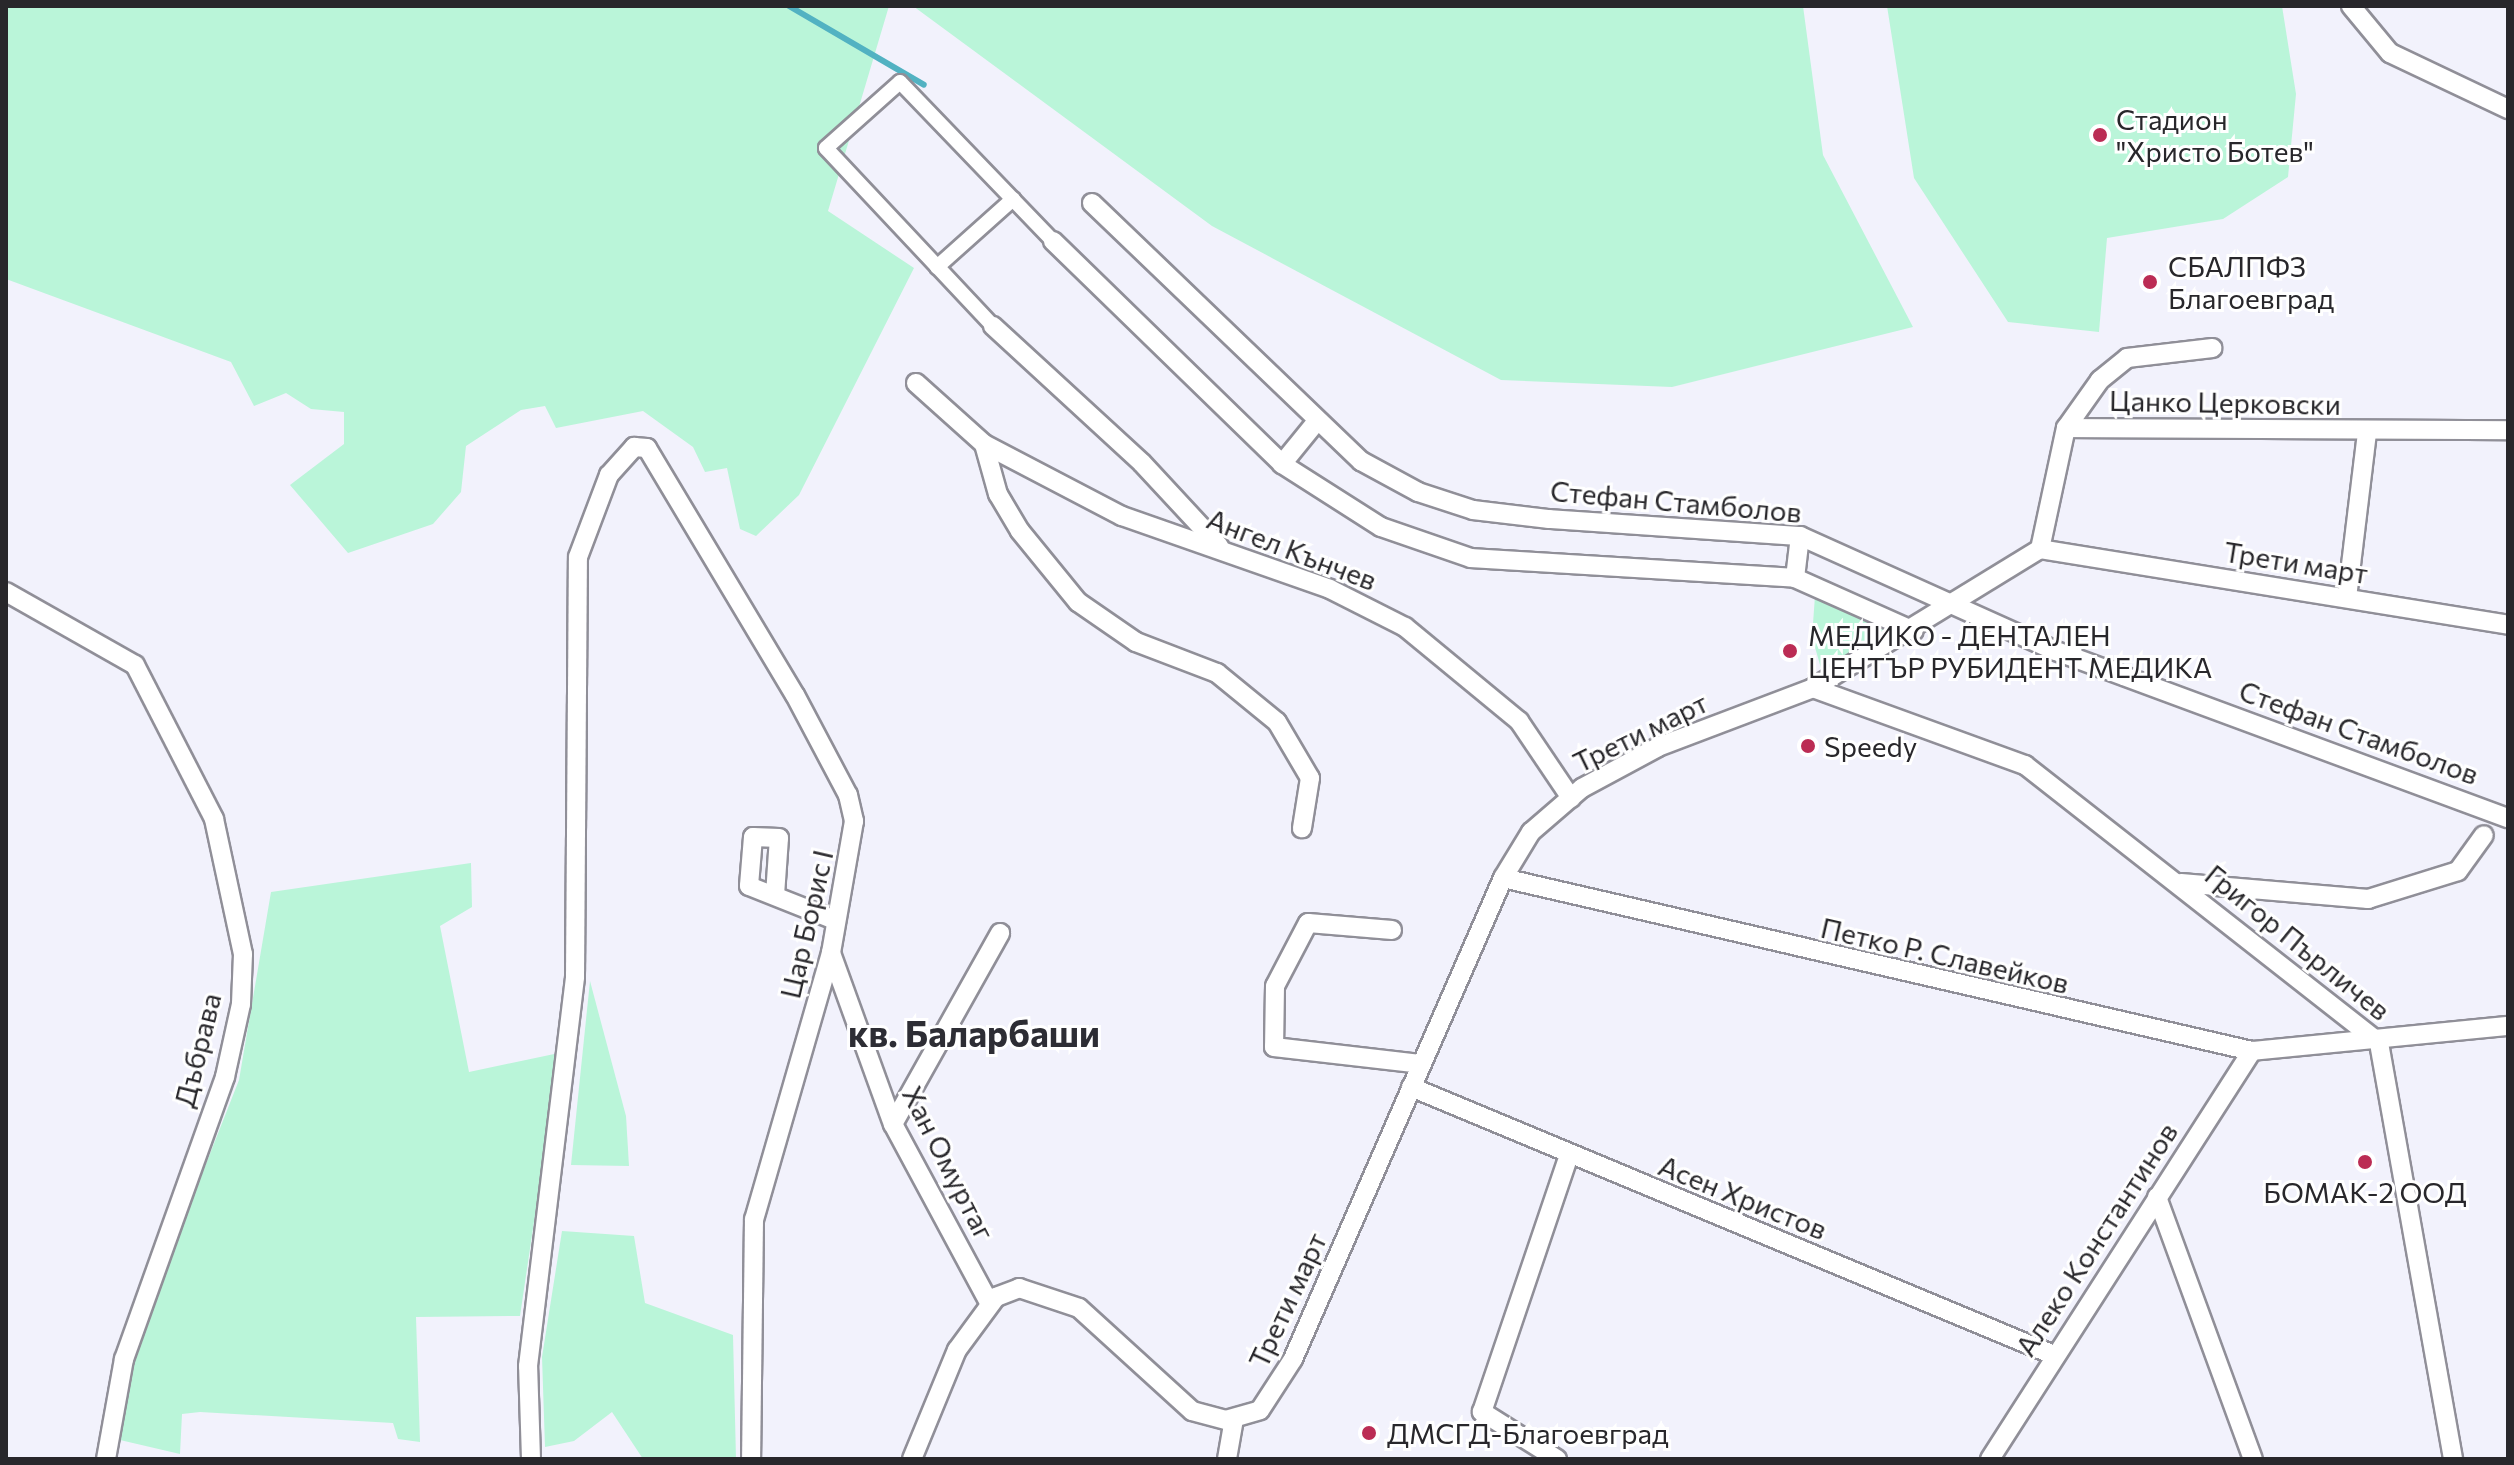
<!DOCTYPE html>
<meta charset="utf-8">
<style>
body{margin:0}
#map{position:relative;width:2514px;height:1465px;overflow:hidden;background:#f2f2fc;font-family:Commissioner,sans-serif}
div>[style]{position:absolute}
[style*='--x']{left:calc(var(--x)*1px);top:calc(var(--y)*1px);width:calc(var(--w)*1px);rotate:calc(var(--a)*1deg)}
.green>*{inset:0;background:#baf5d9}
.stream>*{height:6px;margin:-3px;padding:0 3px;transform-origin:3px;border-radius:3px;background:#52b2c2}
.roads{filter:drop-shadow(2px 0 #908f98) drop-shadow(-2px 0 #908f98) drop-shadow(0 2px #908f98) drop-shadow(0 -2px #908f98)}
.pedestrian>*{height:14px;margin:-7px;padding:0 7px;transform-origin:7px;border-radius:7px;background:#fff}
.minor>*{height:18px;margin:-9px;padding:0 9px;transform-origin:9px;border-radius:9px;background:#fff}
.dots>*{width:22px;height:22px;translate:-50% -50%;box-sizing:border-box;border:4px solid #fff;border-radius:50%}
span{translate:-50% -50%;white-space:nowrap;text-align:center;line-height:1.15;-webkit-text-stroke:6px #fff;paint-order:stroke}
.poi-label{font-size:28px;color:#28272b}
.left{translate:0 -50%;text-align:left}
.street-label{font-size:28px;color:#28272b}
.district-label{font-size:36px;color:#2d2d34;font-weight:700}
.frame{position:absolute;inset:0;border:8px solid #28272b;pointer-events:none}
</style>
<div id="map">
<div class="green">
<i style="clip-path:polygon(6px 6px,889px 6px,828px 211px,914px 268px,799px 495px,756px 536px,740px 529px,727px 468px,705px 472px,693px 447px,643px 411px,556px 428px,545px 406px,521px 410px,466px 446px,461px 492px,433px 524px,348px 553px,290px 485px,344px 444px,344px 412px,311px 409px,286px 393px,254px 406px,231px 362px,6px 279px)"></i>
<i style="clip-path:polygon(913px 6px,1803px 6px,1823px 155px,1913px 327px,1672px 387px,1501px 380px,1212px 226px)"></i>
<i style="clip-path:polygon(1887px 6px,2282px 6px,2296px 94px,2288px 177px,2223px 219px,2107px 238px,2099px 332px,2008px 322px,1914px 178px)"></i>
<i style="clip-path:polygon(1815px 596px,1885px 627px,1866px 651px,1823px 675px,1812px 637px)"></i>
<i style="clip-path:polygon(471px 863px,472px 907px,440px 926px,469px 1072px,559px 1053px,520px 1316px,416px 1317px,420px 1442px,398px 1439px,393px 1423px,200px 1412px,182px 1414px,180px 1454px,120px 1440px,141px 1329px,239px 1080px,271px 892px)"></i>
<i style="clip-path:polygon(590px 981px,626px 1116px,629px 1166px,571px 1165px)"></i>
<i style="clip-path:polygon(562px 1231px,634px 1236px,645px 1303px,733px 1335px,736px 1459px,643px 1459px,612px 1412px,574px 1441px,545px 1447px,542px 1357px)"></i>
</div>
<div class="stream">
<i style="--x:789;--y:6;--w:156;--a:30.3"></i>
</div>
<div class="roads">
<div class="pedestrian">
<i style="--x:937;--y:267;--w:102;--a:-41.8"></i>
<i style="--x:993;--y:326;--w:244;--a:-133.2"></i>
<i style="--x:826;--y:148;--w:99;--a:-41.7"></i>
<i style="--x:900;--y:82;--w:221;--a:46.1"></i>
</div>
<div class="minor">
<i style="--x:2351;--y:6;--w:61;--a:50.3"></i>
<i style="--x:2390;--y:53;--w:131;--a:25.4"></i>
<i style="--x:1092;--y:203;--w:373;--a:43.8"></i>
<i style="--x:1361;--y:461;--w:65;--a:28.5"></i>
<i style="--x:1418;--y:492;--w:58;--a:18.1"></i>
<i style="--x:1473;--y:510;--w:77;--a:6.8"></i>
<i style="--x:1549;--y:519;--w:252;--a:3.9"></i>
<i style="--x:1800;--y:536;--w:281;--a:24.2"></i>
<i style="--x:2056;--y:651;--w:482;--a:20.3"></i>
<i style="--x:1053;--y:241;--w:320;--a:44.2"></i>
<i style="--x:1282;--y:464;--w:117;--a:32.5"></i>
<i style="--x:1381;--y:527;--w:95;--a:19"></i>
<i style="--x:1471;--y:558;--w:325;--a:3.5"></i>
<i style="--x:1795;--y:578;--w:130;--a:24"></i>
<i style="--x:993;--y:326;--w:202;--a:42.6"></i>
<i style="--x:1142;--y:463;--w:113;--a:47.1"></i>
<i style="--x:916;--y:383;--w:91;--a:41.9"></i>
<i style="--x:984;--y:444;--w:52;--a:74.4"></i>
<i style="--x:998;--y:494;--w:43;--a:59.3"></i>
<i style="--x:1020;--y:531;--w:92;--a:50.8"></i>
<i style="--x:1078;--y:602;--w:70;--a:34.6"></i>
<i style="--x:1136;--y:642;--w:87;--a:20.9"></i>
<i style="--x:1217;--y:673;--w:77;--a:39.2"></i>
<i style="--x:1277;--y:722;--w:65;--a:59.5"></i>
<i style="--x:1310;--y:778;--w:51;--a:99.1"></i>
<i style="--x:2066;--y:428;--w:59;--a:-54.7"></i>
<i style="--x:2100;--y:380;--w:35;--a:-39"></i>
<i style="--x:2127;--y:358;--w:86;--a:-6.7"></i>
<i style="--x:984;--y:444;--w:156;--a:27.6"></i>
<i style="--x:1122;--y:516;--w:220;--a:19.3"></i>
<i style="--x:1330;--y:589;--w:84;--a:26.9"></i>
<i style="--x:1405;--y:627;--w:148;--a:39.5"></i>
<i style="--x:1519;--y:721;--w:93;--a:56"></i>
<i style="--x:1282;--y:464;--w:55;--a:-50.9"></i>
<i style="--x:2040;--y:549;--w:124;--a:-77.9"></i>
<i style="--x:2066;--y:428;--w:442;--a:0.3"></i>
<i style="--x:1795;--y:578;--w:42;--a:-83.2"></i>
<i style="--x:6;--y:592;--w:148;--a:29.5"></i>
<i style="--x:135;--y:665;--w:173;--a:62.8"></i>
<i style="--x:214;--y:819;--w:138;--a:77.9"></i>
<i style="--x:243;--y:954;--w:50;--a:92.3"></i>
<i style="--x:241;--y:1004;--w:75;--a:102.4"></i>
<i style="--x:225;--y:1077;--w:300;--a:109.7"></i>
<i style="--x:124;--y:1359;--w:102;--a:100.2"></i>
<i style="--x:2347;--y:598;--w:167;--a:-83.1"></i>
<i style="--x:1813;--y:688;--w:226;--a:20"></i>
<i style="--x:2025;--y:765;--w:450;--a:38.1"></i>
<i style="--x:2379;--y:1043;--w:423;--a:79.9"></i>
<i style="--x:1503;--y:878;--w:769;--a:13.01"></i>
<i style="--x:2252;--y:1051;--w:257;--a:-5.6"></i>
<i style="--x:2181;--y:883;--w:188;--a:4.9"></i>
<i style="--x:2368;--y:899;--w:94;--a:-17.3"></i>
<i style="--x:2458;--y:871;--w:44;--a:-54.2"></i>
<i style="--x:775;--y:895;--w:57;--a:-86"></i>
<i style="--x:779;--y:838;--w:26;--a:-178"></i>
<i style="--x:753;--y:837;--w:49;--a:94.7"></i>
<i style="--x:749;--y:886;--w:92;--a:21.6"></i>
<i style="--x:1392;--y:930;--w:84;--a:-175.2"></i>
<i style="--x:1308;--y:923;--w:71;--a:117.6"></i>
<i style="--x:1275;--y:986;--w:61;--a:90.9"></i>
<i style="--x:1274;--y:1047;--w:147;--a:6.6"></i>
<i style="--x:831;--y:953;--w:182;--a:70.1"></i>
<i style="--x:893;--y:1124;--w:204;--a:61.7"></i>
<i style="--x:1411;--y:1087;--w:697;--a:22.63"></i>
<i style="--x:893;--y:1124;--w:219;--a:-60.7"></i>
<i style="--x:2157;--y:1197;--w:279;--a:69.9"></i>
<i style="--x:531;--y:1459;--w:93;--a:-91.8"></i>
<i style="--x:528;--y:1366;--w:392;--a:-83.1"></i>
<i style="--x:575;--y:977;--w:420;--a:-89.6"></i>
<i style="--x:578;--y:557;--w:88;--a:-69.3"></i>
<i style="--x:609;--y:475;--w:38;--a:-48"></i>
<i style="--x:634;--y:447;--w:13;--a:4"></i>
<i style="--x:647;--y:448;--w:288;--a:59.1"></i>
<i style="--x:795;--y:695;--w:113;--a:62.1"></i>
<i style="--x:848;--y:795;--w:27;--a:77"></i>
<i style="--x:854;--y:821;--w:134;--a:99.9"></i>
<i style="--x:831;--y:953;--w:277;--a:106.1"></i>
<i style="--x:754;--y:1219;--w:240;--a:90.7"></i>
<i style="--x:912;--y:1459;--w:118;--a:-67.6"></i>
<i style="--x:957;--y:1350;--w:66;--a:-53.7"></i>
<i style="--x:996;--y:1297;--w:25;--a:-21"></i>
<i style="--x:1019;--y:1288;--w:63;--a:18.4"></i>
<i style="--x:1079;--y:1308;--w:153;--a:42.3"></i>
<i style="--x:1192;--y:1411;--w:35;--a:15"></i>
<i style="--x:1226;--y:1420;--w:35;--a:-16"></i>
<i style="--x:1260;--y:1410;--w:61;--a:-57.1"></i>
<i style="--x:1293;--y:1359;--w:525;--a:-66.41"></i>
<i style="--x:1503;--y:878;--w:54;--a:-58.7"></i>
<i style="--x:1531;--y:832;--w:67;--a:-40.8"></i>
<i style="--x:1582;--y:788;--w:86;--a:-28.3"></i>
<i style="--x:1658;--y:747;--w:166;--a:-20.8"></i>
<i style="--x:1813;--y:688;--w:266;--a:-31.5"></i>
<i style="--x:2040;--y:549;--w:474;--a:9.2"></i>
<i style="--x:1227;--y:1459;--w:41;--a:-80.1"></i>
<i style="--x:1557;--y:1459;--w:89;--a:-147.9"></i>
<i style="--x:1482;--y:1412;--w:271;--a:-71.3"></i>
<i style="--x:1990;--y:1459;--w:485;--a:-57.3"></i>
</div>
</div>
<div class="dots">
<i style="left:2100px;top:135px;background:#bb2c54"></i>
<i style="left:2150px;top:282px;background:#bb2c54"></i>
<i style="left:1790px;top:651px;background:#bb2c54"></i>
<i style="left:1808px;top:746px;background:#bb2c54"></i>
<i style="left:2365px;top:1162px;background:#bb2c54"></i>
<i style="left:1369px;top:1433px;background:#bb2c54"></i>
</div>
<div class="poi-label">
<span class="left" style="left:2116px;top:135px">Стадион<br>"Христо Ботев"</span>
<span class="left" style="left:2168px;top:282px">СБАЛПФЗ<br>Благоевград</span>
<span class="left" style="left:1808px;top:651px">МЕДИКО - ДЕНТАЛЕН<br>ЦЕНТЪР РУБИДЕНТ МЕДИКА</span>
<span class="left" style="left:1824px;top:746px">Speedy</span>
<span style="left:2365px;top:1192px">БОМАК-2 ООД</span>
<span class="left" style="left:1387px;top:1433px">ДМСГД-Благоевград</span>
</div>
<div class="street-label">
<span style="left:2225px;top:402px;rotate:1deg">Цанко Церковски</span>
<span style="left:1676px;top:501px;rotate:5deg">Стефан Стамболов</span>
<span style="left:1292px;top:549px;rotate:21deg">Ангел Кънчев</span>
<span style="left:2296px;top:562px;rotate:9deg">Трети март</span>
<span style="left:1640px;top:732px;rotate:-26deg">Трети март</span>
<span style="left:2359px;top:732px;rotate:20deg">Стефан Стамболов</span>
<span style="left:806px;top:924px;rotate:-77deg">Цар Борис I</span>
<span style="left:2298px;top:942px;rotate:39deg">Григор Пърличев</span>
<span style="left:1945px;top:955px;rotate:13deg">Петко Р. Славейков</span>
<span style="left:197px;top:1050px;rotate:-76deg">Дъбрава</span>
<span style="left:949px;top:1163px;rotate:63deg">Хан Омуртаг</span>
<span style="left:1743px;top:1197px;rotate:22deg">Асен Христов</span>
<span style="left:2096px;top:1239px;rotate:-57deg">Алеко Константинов</span>
<span style="left:1287px;top:1300px;rotate:-65deg">Трети март</span>
</div>
<div class="district-label">
<span style="left:974px;top:1033px">кв. Баларбаши</span>
</div>
<div class="frame"></div>
</div>
